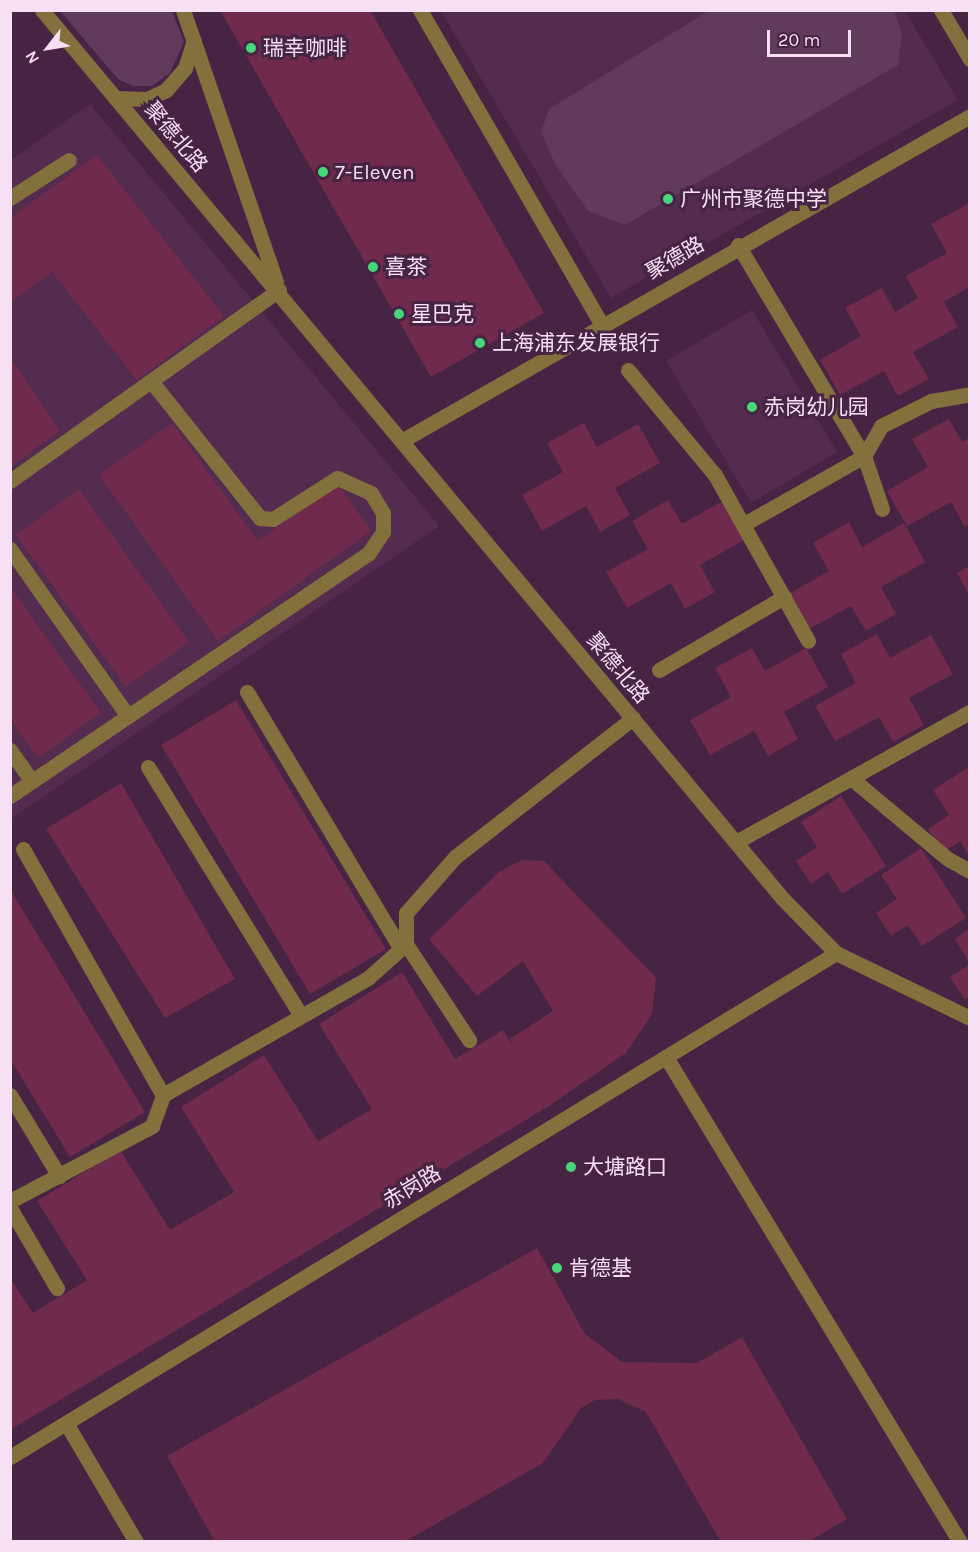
<!DOCTYPE html>
<meta charset="utf-8">
<style>
body{margin:0}
#map{position:relative;width:980px;height:1552px;overflow:hidden;background:#472443;font-family:Karla,"Noto Sans SC",sans-serif}
div>[style]{position:absolute}
[style*='--x']{left:calc(var(--x)*1px);top:calc(var(--y)*1px);width:calc(var(--w)*1px);rotate:calc(var(--a)*1deg)}
.built>*{inset:0;background:#542c4f}
.green>*{inset:0;background:#613b5c}
.building>*{inset:0;background:#6f2a4d}
.minor>*{height:15px;margin:-7.5px;padding:0 7.5px;transform-origin:7.5px;border-radius:7.5px;background:#83713d}
.dots>*{width:16px;height:16px;translate:-50% -50%;box-sizing:border-box;border:3px solid #472443;border-radius:50%}
span{translate:-50% -50%;white-space:nowrap;text-align:center;line-height:1.15;-webkit-text-stroke:6px #472443;paint-order:stroke}
.poi-label{font-size:21px;color:#f7e0f3}
.left{translate:0 -50%;text-align:left}
.street-label{font-size:21px;color:#f7e0f3}
.frame{position:absolute;inset:0;border:12px solid #f7e0f3;pointer-events:none}
.north{position:absolute;left:18px;top:18px;width:60px;height:60px;-webkit-text-stroke:4px #472443;paint-order:stroke;rotate:239deg;font-size:16px;font-weight:700;line-height:24px;text-align:center;color:#f7e0f3}
.north::after{content:'';display:block;margin:auto;width:21px;height:27px;background:#f7e0f3;clip-path:polygon(50% 0,100% 100%,50% 72%,0 100%)}
.scale{position:absolute;left:767px;top:30px;width:84px;height:27px;box-sizing:border-box;border:3px solid #f7e0f3;border-top:0;padding-left:8px;font-size:18px;line-height:21px;white-space:nowrap;color:#f7e0f3;-webkit-text-stroke:4px #472443;paint-order:stroke}
</style>
<div id="map">
<div class="built">
<i style="clip-path:polygon(441px 11px,905px 11px,958px 100px,611px 298px)"></i>
<i style="clip-path:polygon(90px 104px,439px 526px,11px 819px,11px 160px)"></i>
<i style="clip-path:polygon(752px 310px,837px 452px,751px 503px,666px 361px)"></i>
</div>
<div class="green">
<i style="clip-path:polygon(710px 10px,894px 11px,902px 34px,898px 65px,625px 225px,588px 211px,555px 164px,541px 132px,549px 109px)"></i>
<i style="clip-path:polygon(60px 11px,172px 11px,184px 42px,170px 73px,152px 86px,133px 86px,118px 79px)"></i>
</div>
<div class="building">
<i style="clip-path:polygon(220px 10px,370px 10px,544px 313px,431px 377px)"></i>
<i style="clip-path:polygon(97px 155px,224px 316px,137px 380px,52px 272px,10px 302px,10px 218px)"></i>
<i style="clip-path:polygon(968px 204px,969px 287px,944px 302px,958px 327px,913px 352px,929px 379px,898px 396px,884px 371px,840px 395px,820px 360px,861px 336px,845px 308px,882px 288px,895px 312px,918px 298px,906px 276px,947px 253px,931px 224px)"></i>
<i style="clip-path:polygon(10px 357px,60px 431px,10px 467px)"></i>
<i style="clip-path:polygon(949px 419px,962px 442px,969px 438px,969px 524px,965px 527px,951px 502px,907px 526px,887px 491px,928px 467px,912px 439px)"></i>
<i style="clip-path:polygon(172px 423px,258px 541px,338px 484px,371px 531px,218px 641px,99px 475px)"></i>
<i style="clip-path:polygon(584px 423px,597px 447px,638px 424px,660px 463px,615px 488px,630px 515px,600px 532px,586px 506px,542px 531px,522px 495px,563px 472px,547px 443px)"></i>
<i style="clip-path:polygon(79px 489px,189px 642px,126px 687px,16px 535px)"></i>
<i style="clip-path:polygon(668px 500px,682px 524px,723px 501px,744px 540px,700px 565px,715px 592px,685px 609px,671px 583px,627px 608px,606px 572px,648px 549px,632px 521px)"></i>
<i style="clip-path:polygon(849px 522px,862px 547px,904px 523px,925px 562px,881px 587px,896px 614px,866px 631px,851px 606px,807px 630px,787px 595px,829px 571px,813px 543px)"></i>
<i style="clip-path:polygon(969px 566px,969px 595px,957px 573px)"></i>
<i style="clip-path:polygon(10px 587px,101px 713px,38px 758px,10px 720px)"></i>
<i style="clip-path:polygon(877px 634px,890px 658px,931px 635px,953px 674px,909px 698px,924px 725px,893px 742px,879px 717px,835px 741px,815px 706px,856px 683px,841px 654px)"></i>
<i style="clip-path:polygon(752px 648px,765px 671px,806px 648px,828px 687px,784px 712px,798px 739px,768px 756px,754px 731px,710px 755px,690px 720px,731px 697px,715px 668px)"></i>
<i style="clip-path:polygon(236px 700px,386px 949px,310px 994px,161px 745px)"></i>
<i style="clip-path:polygon(969px 767px,969px 856px,960px 841px,943px 852px,928px 829px,949px 815px,933px 790px)"></i>
<i style="clip-path:polygon(121px 783px,235px 979px,165px 1018px,46px 829px)"></i>
<i style="clip-path:polygon(841px 796px,886px 866px,842px 894px,828px 872px,811px 884px,796px 861px,817px 847px,801px 822px)"></i>
<i style="clip-path:polygon(921px 848px,966px 918px,922px 946px,908px 925px,891px 936px,876px 913px,897px 899px,881px 875px)"></i>
<i style="clip-path:polygon(522px 860px,544px 861px,656px 978px,652px 1014px,626px 1053px,549px 1106px,10px 1430px,10px 1278px,33px 1313px,87px 1280px,37px 1201px,120px 1150px,170px 1230px,234px 1192px,181px 1107px,264px 1055px,318px 1141px,372px 1109px,319px 1024px,402px 972px,455px 1059px,503px 1030px,514px 1047px,510px 1039px,553px 1011px,523px 961px,477px 996px,429px 939px,499px 872px)"></i>
<i style="clip-path:polygon(10px 889px,145px 1112px,70px 1157px,10px 1059px)"></i>
<i style="clip-path:polygon(969px 929px,969px 962px,955px 939px)"></i>
<i style="clip-path:polygon(969px 965px,969px 997px,965px 1000px,950px 977px)"></i>
<i style="clip-path:polygon(537px 1248px,585px 1334px,622px 1362px,697px 1363px,742px 1337px,847px 1519px,808px 1542px,721px 1542px,646px 1412px,618px 1399px,595px 1400px,581px 1408px,543px 1463px,404px 1542px,215px 1542px,167px 1456px)"></i>
</div>
<div class="minor">
<i style="--x:42;--y:10;--w:1157;--a:50.19"></i>
<i style="--x:783;--y:899;--w:76;--a:45.5"></i>
<i style="--x:836;--y:953;--w:149;--a:25.9"></i>
<i style="--x:183;--y:10;--w:287;--a:71.1"></i>
<i style="--x:420;--y:10;--w:362;--a:60"></i>
<i style="--x:941;--y:10;--w:57;--a:59.4"></i>
<i style="--x:115;--y:98;--w:32;--a:2"></i>
<i style="--x:147;--y:99;--w:21;--a:-25"></i>
<i style="--x:166;--y:90;--w:29;--a:-49"></i>
<i style="--x:185;--y:68;--w:29;--a:-72"></i>
<i style="--x:10;--y:198;--w:70;--a:-32.8"></i>
<i style="--x:738;--y:245;--w:246;--a:59.2"></i>
<i style="--x:864;--y:456;--w:56;--a:71.2"></i>
<i style="--x:628;--y:370;--w:136;--a:50.4"></i>
<i style="--x:715;--y:475;--w:190;--a:60.7"></i>
<i style="--x:403;--y:440;--w:653;--a:-29.74"></i>
<i style="--x:10;--y:481;--w:330;--a:-35.4"></i>
<i style="--x:744;--y:524;--w:138;--a:-29.5"></i>
<i style="--x:864;--y:456;--w:34;--a:-60"></i>
<i style="--x:881;--y:426;--w:56;--a:-26.6"></i>
<i style="--x:931;--y:401;--w:40;--a:-10"></i>
<i style="--x:10;--y:549;--w:204;--a:54.8"></i>
<i style="--x:659;--y:670;--w:145;--a:-30.3"></i>
<i style="--x:247;--y:692;--w:298;--a:59.1"></i>
<i style="--x:10;--y:750;--w:38;--a:55"></i>
<i style="--x:148;--y:767;--w:292;--a:58.4"></i>
<i style="--x:851;--y:778;--w:126;--a:39.9"></i>
<i style="--x:948;--y:859;--w:25;--a:29"></i>
<i style="--x:10;--y:796;--w:432;--a:-34.1"></i>
<i style="--x:368;--y:554;--w:27;--a:-56"></i>
<i style="--x:383;--y:532;--w:19;--a:-90"></i>
<i style="--x:383;--y:513;--w:23;--a:-121"></i>
<i style="--x:371;--y:493;--w:37;--a:-156"></i>
<i style="--x:337;--y:478;--w:76;--a:147.4"></i>
<i style="--x:273;--y:519;--w:13;--a:-176"></i>
<i style="--x:260;--y:518;--w:175;--a:-128.5"></i>
<i style="--x:736;--y:842;--w:268;--a:-29.1"></i>
<i style="--x:23;--y:849;--w:283;--a:60.4"></i>
<i style="--x:406;--y:944;--w:115;--a:56.7"></i>
<i style="--x:666;--y:1057;--w:567;--a:58.78"></i>
<i style="--x:10;--y:1095;--w:95;--a:58.8"></i>
<i style="--x:10;--y:1201;--w:161;--a:-27.8"></i>
<i style="--x:152;--y:1126;--w:33;--a:-70"></i>
<i style="--x:163;--y:1095;--w:236;--a:-29.7"></i>
<i style="--x:368;--y:978;--w:51;--a:-41.8"></i>
<i style="--x:406;--y:944;--w:31;--a:-90"></i>
<i style="--x:406;--y:913;--w:74;--a:-48.8"></i>
<i style="--x:455;--y:857;--w:226;--a:-38"></i>
<i style="--x:10;--y:1208;--w:93;--a:59.6"></i>
<i style="--x:66;--y:1423;--w:138;--a:59.5"></i>
<i style="--x:10;--y:1457;--w:968;--a:-31.39"></i>
</div>
<div class="dots">
<i style="left:251px;top:48px;background:#45d77a"></i>
<i style="left:323px;top:172px;background:#45d77a"></i>
<i style="left:668px;top:199px;background:#45d77a"></i>
<i style="left:373px;top:267px;background:#45d77a"></i>
<i style="left:399px;top:314px;background:#45d77a"></i>
<i style="left:480px;top:343px;background:#45d77a"></i>
<i style="left:752px;top:407px;background:#45d77a"></i>
<i style="left:571px;top:1167px;background:#45d77a"></i>
<i style="left:557px;top:1268px;background:#45d77a"></i>
</div>
<div class="poi-label">
<span class="left" style="left:263px;top:48px">瑞幸咖啡</span>
<span class="left" style="left:335px;top:172px">7-Eleven</span>
<span class="left" style="left:680px;top:199px">广州市聚德中学</span>
<span class="left" style="left:385px;top:267px">喜茶</span>
<span class="left" style="left:411px;top:314px">星巴克</span>
<span class="left" style="left:492px;top:343px">上海浦东发展银行</span>
<span class="left" style="left:764px;top:407px">赤岗幼儿园</span>
<span class="left" style="left:583px;top:1167px">大塘路口</span>
<span class="left" style="left:569px;top:1268px">肯德基</span>
</div>
<div class="street-label">
<span style="left:176px;top:137px;rotate:50deg">聚德北路</span>
<span style="left:675px;top:258px;rotate:-30deg">聚德路</span>
<span style="left:618px;top:668px;rotate:50deg">聚德北路</span>
<span style="left:412px;top:1187px;rotate:-31deg">赤岗路</span>
</div>
<div class="frame"></div>
<div class="north">N</div>
<div class="scale">20 m</div>
</div>
